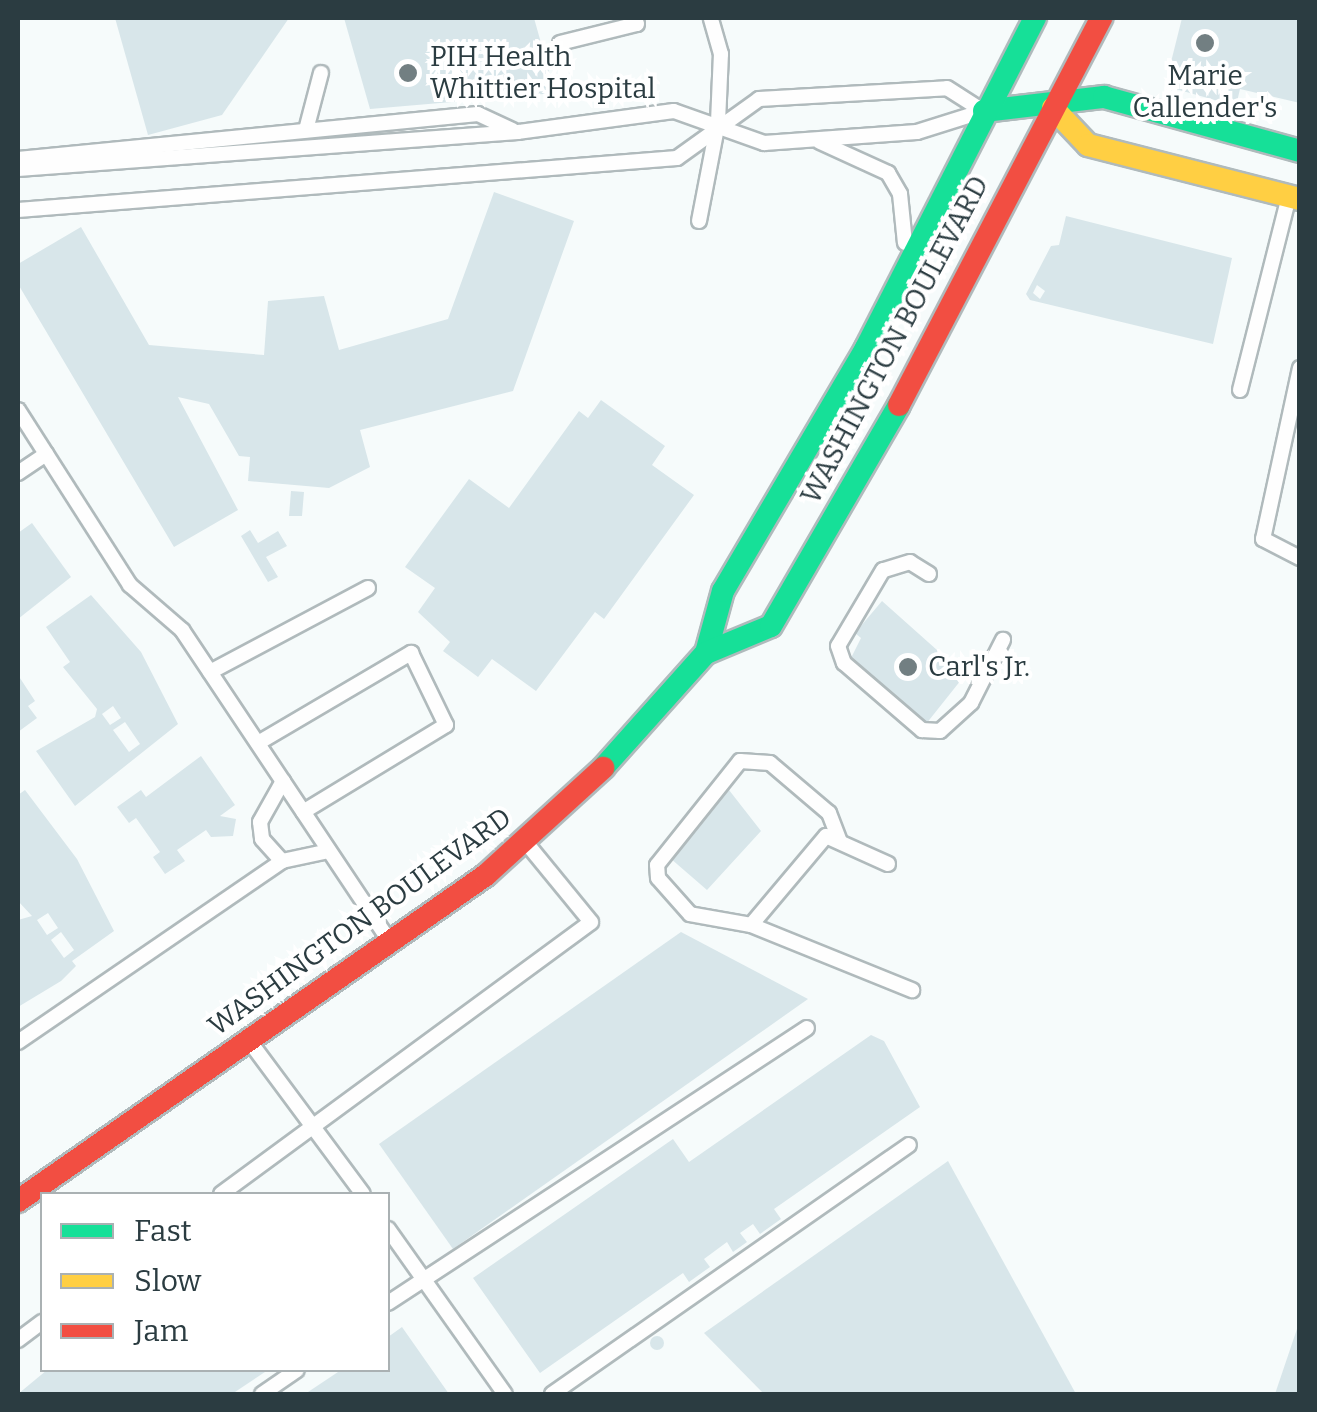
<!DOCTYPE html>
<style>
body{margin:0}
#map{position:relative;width:1317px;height:1412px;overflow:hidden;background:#f6fbfb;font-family:Bitter,serif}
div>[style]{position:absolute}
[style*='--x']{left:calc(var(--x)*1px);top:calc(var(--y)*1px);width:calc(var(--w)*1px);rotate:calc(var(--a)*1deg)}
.building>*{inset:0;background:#d8e6ea}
.round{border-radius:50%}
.roads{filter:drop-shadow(2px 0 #b0babc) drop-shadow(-2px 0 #b0babc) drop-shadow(0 2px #b0babc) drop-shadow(0 -2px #b0babc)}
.lane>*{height:14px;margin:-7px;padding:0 7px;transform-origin:7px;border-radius:7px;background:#fefefe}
.fast>*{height:22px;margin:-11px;padding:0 11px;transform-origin:11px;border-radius:11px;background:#16e098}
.slow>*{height:22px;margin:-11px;padding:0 11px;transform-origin:11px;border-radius:11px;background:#ffcf43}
.jam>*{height:22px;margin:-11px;padding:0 11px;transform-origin:11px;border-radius:11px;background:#f24e42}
.dots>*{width:28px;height:28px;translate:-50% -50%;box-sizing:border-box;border:5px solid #fff;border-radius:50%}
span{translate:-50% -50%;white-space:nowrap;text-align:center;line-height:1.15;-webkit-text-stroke:8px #fff;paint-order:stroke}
.poi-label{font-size:28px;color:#2b3c41}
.left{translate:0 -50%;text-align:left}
.street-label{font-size:28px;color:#2b3c41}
.frame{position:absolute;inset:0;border:20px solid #2b3c41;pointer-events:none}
.legend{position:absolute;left:40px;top:1192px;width:350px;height:180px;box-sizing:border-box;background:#fff;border:2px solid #aab1b3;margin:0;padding:12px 18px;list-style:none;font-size:30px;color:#2b3c41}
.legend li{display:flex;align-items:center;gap:20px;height:50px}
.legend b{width:50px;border:2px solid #aab1b3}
</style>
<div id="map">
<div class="building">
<i style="clip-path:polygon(115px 18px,289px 18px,222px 115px,148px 135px)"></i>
<i style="clip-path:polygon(344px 18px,534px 18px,555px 93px,370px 109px)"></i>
<i style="clip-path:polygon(1182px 18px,1300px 18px,1300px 103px,1240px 89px,1236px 106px,1165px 86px)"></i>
<i style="clip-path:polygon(494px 192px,574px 221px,513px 391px,360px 430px,370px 467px,329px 488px,248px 481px,250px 457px,239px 456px,209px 404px,178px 397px,238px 510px,174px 547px,18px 284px,18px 264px,81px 227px,149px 345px,264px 355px,268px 301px,324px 296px,339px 350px,448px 319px)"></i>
<i style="clip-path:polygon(evenodd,1066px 216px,1232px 258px,1213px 344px,1030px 300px,1026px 294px,1051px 246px,1059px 245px,1066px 216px,1037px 285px,1045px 291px,1040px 299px,1033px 293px,1037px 285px)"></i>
<i style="clip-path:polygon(601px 400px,665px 446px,652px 465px,694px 495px,604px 619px,595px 612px,536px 691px,492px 659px,478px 677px,443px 651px,450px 642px,418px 612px,435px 588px,405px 567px,469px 479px,509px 508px,579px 411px,588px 418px)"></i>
<i style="clip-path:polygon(291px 491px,304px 492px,302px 516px,289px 516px)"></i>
<i style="clip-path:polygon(32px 523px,71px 577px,18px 619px,18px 533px)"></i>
<i style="clip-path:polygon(250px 530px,258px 543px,278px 531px,287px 546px,266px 557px,278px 577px,268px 582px,241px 536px)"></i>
<i style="clip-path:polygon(evenodd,91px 595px,141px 652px,178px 724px,75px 806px,36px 751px,95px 717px,97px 709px,63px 667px,70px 662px,46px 627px,91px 595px,113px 706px,121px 718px,110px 725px,102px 714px,113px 706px,91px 595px,125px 722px,140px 744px,129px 752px,113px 730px,125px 722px)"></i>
<i style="clip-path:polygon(882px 601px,965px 675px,926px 724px,851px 658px,861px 638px,855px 633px)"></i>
<i style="clip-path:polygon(18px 675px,35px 701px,28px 706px,37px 718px,18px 732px)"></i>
<i style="clip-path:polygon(201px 756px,235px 805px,220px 816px,236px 819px,233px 836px,211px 837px,206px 830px,177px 850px,185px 861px,165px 874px,153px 857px,160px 852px,136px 818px,129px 823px,117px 807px,141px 790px,146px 797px)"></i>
<i style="clip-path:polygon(evenodd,25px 790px,77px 859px,114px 931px,72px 961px,76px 966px,61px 981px,18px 1007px,18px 920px,32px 916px,18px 901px,18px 795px,25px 790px,48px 913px,58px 928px,47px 935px,37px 920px,48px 913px,25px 790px,61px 932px,74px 950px,64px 958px,51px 940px,61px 932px)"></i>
<i style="clip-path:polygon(729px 790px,761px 831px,707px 890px,670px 858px,692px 832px,685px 826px,698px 811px,704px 817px,716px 796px)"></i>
<i style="clip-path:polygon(681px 932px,808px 999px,453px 1249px,379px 1144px)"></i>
<i style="clip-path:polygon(871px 1035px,884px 1041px,920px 1107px,774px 1209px,781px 1219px,760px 1234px,753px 1224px,740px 1233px,747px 1242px,733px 1252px,727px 1242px,704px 1259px,710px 1267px,689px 1282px,683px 1273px,540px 1373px,473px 1278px,673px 1139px,689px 1162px)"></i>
<i style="clip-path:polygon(948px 1161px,1076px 1394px,764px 1394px,704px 1333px)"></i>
<i style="clip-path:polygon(1299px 1323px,1300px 1394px,1275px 1394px)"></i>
<i style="clip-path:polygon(402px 1327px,449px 1394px,305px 1394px,341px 1370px,388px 1370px,388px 1337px)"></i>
<i class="round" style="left:650px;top:1336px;width:14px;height:14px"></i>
<i style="clip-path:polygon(47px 1370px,268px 1370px,232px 1394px,18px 1394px)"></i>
</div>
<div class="roads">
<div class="lane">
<i style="--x:560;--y:43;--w:79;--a:-13.9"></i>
<i style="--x:637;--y:24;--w:6;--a:-108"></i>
<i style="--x:306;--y:130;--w:59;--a:-75.3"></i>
<i style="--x:820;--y:142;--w:75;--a:24.5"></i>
<i style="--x:888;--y:173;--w:24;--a:60"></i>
<i style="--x:900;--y:194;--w:49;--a:84.2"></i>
<i style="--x:18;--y:159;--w:462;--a:-5.6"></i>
<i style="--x:478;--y:114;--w:38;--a:25"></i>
<i style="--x:18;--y:169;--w:501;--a:-4.23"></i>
<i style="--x:518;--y:132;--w:157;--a:-7.7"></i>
<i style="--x:674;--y:111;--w:96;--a:19.6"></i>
<i style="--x:764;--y:143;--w:153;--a:-4.1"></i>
<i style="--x:917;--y:132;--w:60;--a:-17.5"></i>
<i style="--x:18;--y:210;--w:661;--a:-4.51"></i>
<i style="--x:677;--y:158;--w:101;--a:-35.7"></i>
<i style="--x:759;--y:99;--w:188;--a:-3.3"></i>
<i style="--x:947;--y:88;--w:43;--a:32.6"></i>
<i style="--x:699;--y:221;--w:101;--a:-79.1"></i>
<i style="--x:718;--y:122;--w:68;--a:-87.5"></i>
<i style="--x:721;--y:54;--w:37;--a:-106"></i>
<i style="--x:1300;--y:368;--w:175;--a:102.2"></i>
<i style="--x:1263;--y:539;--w:42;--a:27.2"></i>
<i style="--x:1240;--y:390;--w:199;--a:-75.8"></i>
<i style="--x:18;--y:410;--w:208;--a:57.4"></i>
<i style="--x:130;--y:585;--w:69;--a:40.9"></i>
<i style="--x:182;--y:630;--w:368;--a:56.3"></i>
<i style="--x:18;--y:473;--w:34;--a:-34"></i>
<i style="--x:929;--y:574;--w:22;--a:-148"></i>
<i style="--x:910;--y:562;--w:28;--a:163"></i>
<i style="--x:883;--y:570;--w:88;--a:120.6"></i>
<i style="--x:838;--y:646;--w:18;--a:71"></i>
<i style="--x:844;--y:663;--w:103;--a:40.7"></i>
<i style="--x:922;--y:730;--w:18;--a:3"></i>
<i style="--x:940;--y:731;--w:42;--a:-42.1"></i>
<i style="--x:971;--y:703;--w:71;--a:-63.1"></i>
<i style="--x:210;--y:672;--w:179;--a:-28"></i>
<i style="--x:258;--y:743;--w:178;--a:-30.5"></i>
<i style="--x:411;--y:653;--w:80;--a:64.1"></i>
<i style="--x:446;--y:725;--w:167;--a:148.7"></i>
<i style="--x:283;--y:781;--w:47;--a:119.3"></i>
<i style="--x:260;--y:822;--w:17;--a:83"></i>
<i style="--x:262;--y:839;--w:30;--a:48"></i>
<i style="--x:282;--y:861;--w:48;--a:-12"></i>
<i style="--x:888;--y:864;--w:68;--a:-155.7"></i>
<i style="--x:826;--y:836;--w:116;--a:130.1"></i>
<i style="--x:751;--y:925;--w:174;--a:22"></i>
<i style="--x:751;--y:925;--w:62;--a:-169.8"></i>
<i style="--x:690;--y:914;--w:48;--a:-131.6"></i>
<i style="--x:658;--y:878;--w:13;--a:-94"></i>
<i style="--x:657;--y:865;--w:133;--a:-51.4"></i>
<i style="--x:740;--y:761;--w:30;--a:4"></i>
<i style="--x:770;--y:763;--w:77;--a:40.3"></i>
<i style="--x:829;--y:813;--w:31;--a:69"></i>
<i style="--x:18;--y:1042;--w:320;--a:-34.4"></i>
<i style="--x:253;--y:1046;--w:184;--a:53.4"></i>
<i style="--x:221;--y:1194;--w:459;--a:-36.3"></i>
<i style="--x:591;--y:922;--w:99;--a:-129.3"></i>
<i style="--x:388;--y:1229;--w:202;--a:54.7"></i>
<i style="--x:388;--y:1303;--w:501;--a:-33.28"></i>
<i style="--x:18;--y:1340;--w:30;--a:-37"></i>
<i style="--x:262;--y:1394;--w:42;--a:-34.4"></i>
<i style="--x:552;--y:1394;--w:435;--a:-34.9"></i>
</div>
<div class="fast">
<i style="--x:984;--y:111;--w:121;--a:-6.7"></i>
<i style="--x:1104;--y:97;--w:203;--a:15.4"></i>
<i style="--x:706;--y:653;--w:64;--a:-74.7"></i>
<i style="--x:723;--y:591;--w:282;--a:-59.5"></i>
<i style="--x:866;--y:348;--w:371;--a:-62.9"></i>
<i style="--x:603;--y:768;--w:154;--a:-48.2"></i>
<i style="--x:706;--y:653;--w:70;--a:-22.6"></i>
<i style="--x:771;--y:626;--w:255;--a:-59.9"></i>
</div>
<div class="slow">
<i style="--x:1053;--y:108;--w:51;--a:46.6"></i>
<i style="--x:1088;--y:145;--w:219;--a:14.3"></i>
</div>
<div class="jam">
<i style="--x:899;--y:405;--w:437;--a:-62.4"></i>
<i style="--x:18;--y:1201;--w:570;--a:-34.86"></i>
<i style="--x:486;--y:875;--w:159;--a:-42.4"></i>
</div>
</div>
<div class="dots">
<i style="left:1205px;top:43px;background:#727f82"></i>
<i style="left:408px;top:73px;background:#727f82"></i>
<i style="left:908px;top:667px;background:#727f82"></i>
</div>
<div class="poi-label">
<span class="left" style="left:430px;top:73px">PIH Health<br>Whittier Hospital</span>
<span style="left:1205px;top:92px">Marie<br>Callender's</span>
<span class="left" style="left:928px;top:667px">Carl's Jr.</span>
</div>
<div class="street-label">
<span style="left:895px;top:340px;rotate:-62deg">WASHINGTON BOULEVARD</span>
<span style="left:360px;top:922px;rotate:-36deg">WASHINGTON BOULEVARD</span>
</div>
<div class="frame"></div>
<ul class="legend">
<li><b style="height:12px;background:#16e098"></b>Fast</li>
<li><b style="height:12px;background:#ffcf43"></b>Slow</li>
<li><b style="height:12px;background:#f24e42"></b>Jam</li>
</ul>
</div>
